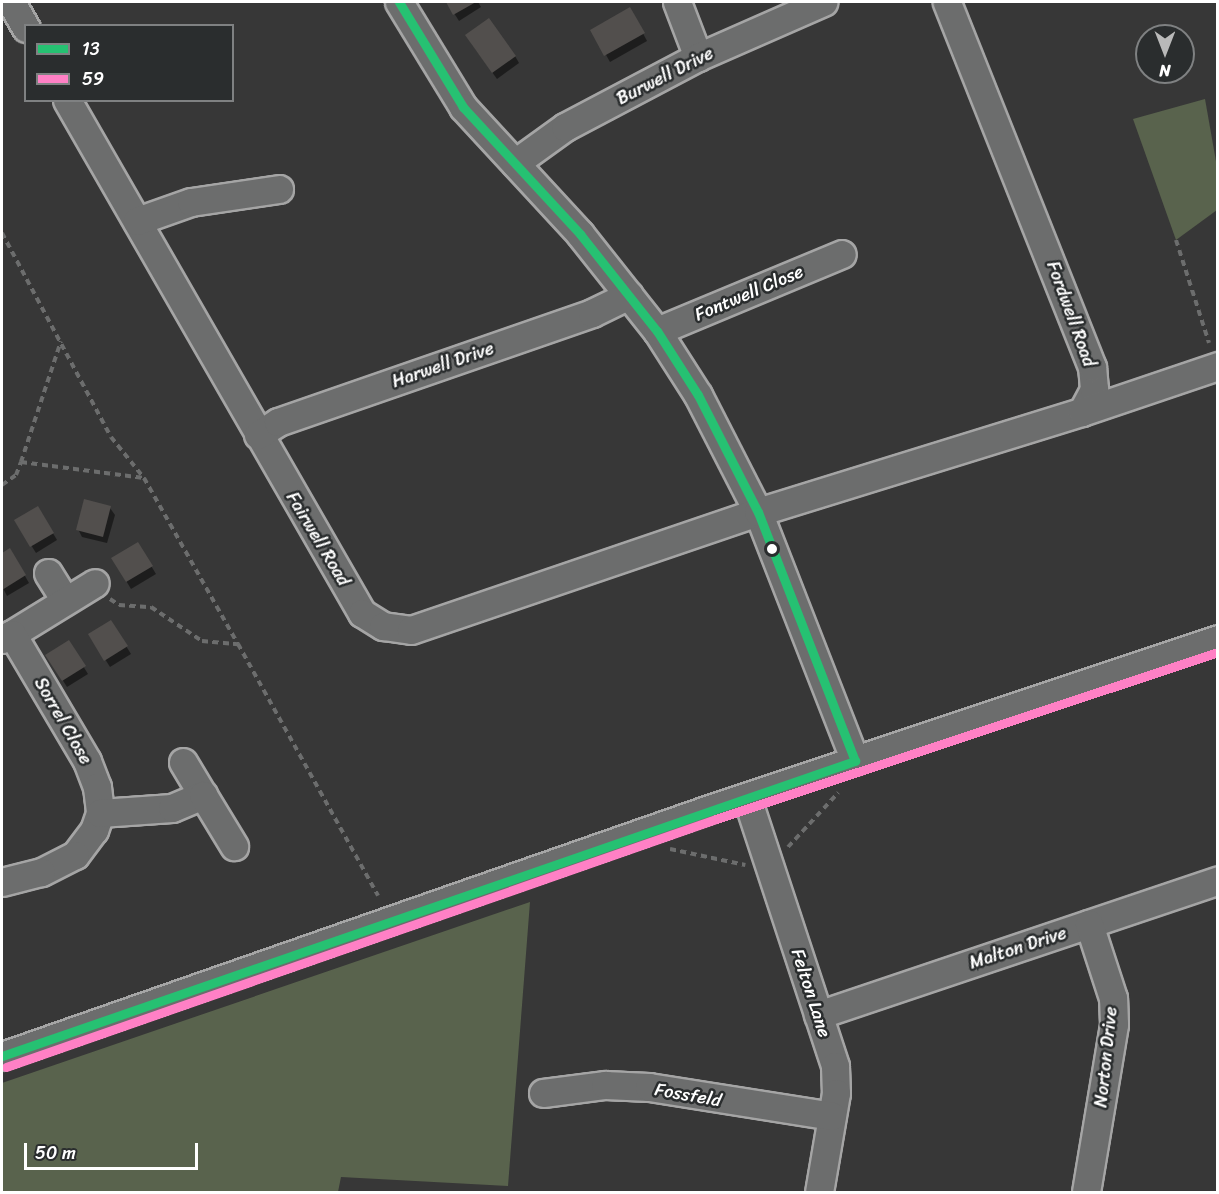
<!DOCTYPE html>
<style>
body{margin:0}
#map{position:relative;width:1219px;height:1194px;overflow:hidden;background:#373737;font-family:Sriracha,sans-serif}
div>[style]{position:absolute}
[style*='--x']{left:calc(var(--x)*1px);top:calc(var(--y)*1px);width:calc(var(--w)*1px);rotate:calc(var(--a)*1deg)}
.green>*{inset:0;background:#59634d}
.shadow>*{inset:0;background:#0007}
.building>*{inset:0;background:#524f4d}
.path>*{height:4px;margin-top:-2px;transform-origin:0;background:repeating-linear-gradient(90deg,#6c6d6d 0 6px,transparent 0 10.5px)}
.roads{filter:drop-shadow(2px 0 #a5a5a5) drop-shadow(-2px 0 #a5a5a5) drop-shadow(0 2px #a5a5a5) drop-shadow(0 -2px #a5a5a5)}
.minor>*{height:27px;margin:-13.5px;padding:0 13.5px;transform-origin:13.5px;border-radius:13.5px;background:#6c6d6d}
.bus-1>*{height:9px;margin:-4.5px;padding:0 4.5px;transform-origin:4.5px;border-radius:4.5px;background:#26c172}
.bus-2>*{height:9px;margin:-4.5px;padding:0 4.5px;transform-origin:4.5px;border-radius:4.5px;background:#ff80c5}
.dots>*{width:16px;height:16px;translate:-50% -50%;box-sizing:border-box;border:3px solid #2a2d2e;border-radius:50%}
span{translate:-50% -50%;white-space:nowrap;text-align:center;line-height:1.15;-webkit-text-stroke:5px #2a2d2e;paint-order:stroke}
.street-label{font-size:18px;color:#fff}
.frame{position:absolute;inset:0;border:3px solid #fff;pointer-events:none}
.legend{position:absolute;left:24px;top:24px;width:210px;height:78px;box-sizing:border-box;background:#2a2d2e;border:2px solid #7f8182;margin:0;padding:8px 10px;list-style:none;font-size:18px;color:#fff}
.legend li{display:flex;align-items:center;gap:12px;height:30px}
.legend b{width:30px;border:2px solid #7f8182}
.north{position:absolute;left:1135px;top:24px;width:60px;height:60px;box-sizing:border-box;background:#2a2d2e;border:2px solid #7f8182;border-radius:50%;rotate:180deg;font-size:16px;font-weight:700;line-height:24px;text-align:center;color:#fff}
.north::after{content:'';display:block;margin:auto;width:21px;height:27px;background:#b9b9b9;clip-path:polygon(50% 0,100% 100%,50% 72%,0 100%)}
.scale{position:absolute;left:24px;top:1143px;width:174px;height:27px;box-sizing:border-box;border:3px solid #fff;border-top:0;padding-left:8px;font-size:18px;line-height:21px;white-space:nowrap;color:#fff;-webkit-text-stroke:4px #2a2d2e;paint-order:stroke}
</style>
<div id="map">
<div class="green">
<i style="clip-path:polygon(1205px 99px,1217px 167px,1217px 210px,1176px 240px,1133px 119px)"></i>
<i style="clip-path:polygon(530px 902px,508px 1186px,341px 1177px,338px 1192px,2px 1192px,2px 1083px)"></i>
</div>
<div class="shadow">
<i style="clip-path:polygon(447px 2px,478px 2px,481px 7px,459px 21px)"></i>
<i style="clip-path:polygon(630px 9px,647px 41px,610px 62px,592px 30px)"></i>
<i style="clip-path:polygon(471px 43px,515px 56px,519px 63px,497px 79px)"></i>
<i style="clip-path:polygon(38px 508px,57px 540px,36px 553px,16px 521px)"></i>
<i style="clip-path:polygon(110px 508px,115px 515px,107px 543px,82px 537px,78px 529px)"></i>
<i style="clip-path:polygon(138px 544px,156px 574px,131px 589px,113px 559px)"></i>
<i style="clip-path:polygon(10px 550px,29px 583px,7px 596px,2px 586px,2px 555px)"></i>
<i style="clip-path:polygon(111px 622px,131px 654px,110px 667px,90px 635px)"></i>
<i style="clip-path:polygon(68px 642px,88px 674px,67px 687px,47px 655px)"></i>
</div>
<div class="building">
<i style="clip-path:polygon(446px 2px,476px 2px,453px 15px)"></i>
<i style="clip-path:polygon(630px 7px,645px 33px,604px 56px,590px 30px)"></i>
<i style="clip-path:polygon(489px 18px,516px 56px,492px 73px,465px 35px)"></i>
<i style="clip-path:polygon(84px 499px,111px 506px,103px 537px,76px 530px)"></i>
<i style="clip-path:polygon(38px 506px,54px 533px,30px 547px,14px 520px)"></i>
<i style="clip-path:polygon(138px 542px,153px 566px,126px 582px,111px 558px)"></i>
<i style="clip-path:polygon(10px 548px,26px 575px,2px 590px,2px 553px)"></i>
<i style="clip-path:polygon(111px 620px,128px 646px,104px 661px,88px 634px)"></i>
<i style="clip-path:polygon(69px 640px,86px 666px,62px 681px,45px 655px)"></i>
</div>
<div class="path">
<i style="--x:2;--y:233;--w:231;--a:61.9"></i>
<i style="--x:111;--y:437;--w:53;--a:51.2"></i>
<i style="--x:144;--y:478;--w:191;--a:60.5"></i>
<i style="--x:1176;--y:240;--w:108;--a:72.2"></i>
<i style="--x:21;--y:462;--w:127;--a:-71.7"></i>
<i style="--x:2;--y:485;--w:17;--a:-36"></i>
<i style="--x:16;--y:475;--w:14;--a:-69"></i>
<i style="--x:21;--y:462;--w:124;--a:7.4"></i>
<i style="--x:110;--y:599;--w:11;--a:34"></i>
<i style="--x:119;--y:605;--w:32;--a:4"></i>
<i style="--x:151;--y:607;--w:61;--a:33.7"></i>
<i style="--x:202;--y:641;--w:36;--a:5"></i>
<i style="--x:238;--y:644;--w:288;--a:60.9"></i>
<i style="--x:788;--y:847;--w:74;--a:-47.2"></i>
<i style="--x:670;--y:849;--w:77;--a:12"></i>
</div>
<div class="roads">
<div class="minor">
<i style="--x:11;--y:2;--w:30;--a:60"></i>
<i style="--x:399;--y:2;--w:123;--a:58.6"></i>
<i style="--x:463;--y:107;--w:173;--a:47.3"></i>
<i style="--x:580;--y:234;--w:124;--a:51.6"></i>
<i style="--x:657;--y:331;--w:76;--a:57.4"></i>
<i style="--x:698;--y:395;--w:131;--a:62.9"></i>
<i style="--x:758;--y:512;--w:267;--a:68.7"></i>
<i style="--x:677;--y:2;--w:59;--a:69.1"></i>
<i style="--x:67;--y:100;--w:592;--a:60.1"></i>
<i style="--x:362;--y:613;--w:25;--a:32"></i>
<i style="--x:383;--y:626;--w:28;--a:8"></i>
<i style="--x:411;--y:630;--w:367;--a:-18.8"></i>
<i style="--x:758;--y:512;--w:339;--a:-17.2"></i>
<i style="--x:1082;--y:412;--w:26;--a:-62"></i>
<i style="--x:1094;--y:389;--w:22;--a:-95"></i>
<i style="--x:1092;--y:367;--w:393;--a:-111.7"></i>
<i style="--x:515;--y:163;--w:62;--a:-35.8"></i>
<i style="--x:565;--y:127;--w:150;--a:-27.8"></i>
<i style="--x:698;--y:57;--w:137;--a:-23.7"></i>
<i style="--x:137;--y:221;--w:57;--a:-19.4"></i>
<i style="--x:191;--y:202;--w:89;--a:-8.4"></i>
<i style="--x:657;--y:331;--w:200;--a:-22.6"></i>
<i style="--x:1082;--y:412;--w:144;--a:-18.7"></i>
<i style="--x:258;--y:435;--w:24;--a:-33"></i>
<i style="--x:278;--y:422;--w:332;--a:-19.1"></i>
<i style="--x:592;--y:313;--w:41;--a:-25.9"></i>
<i style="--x:48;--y:573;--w:31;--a:58"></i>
<i style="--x:12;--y:634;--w:97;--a:-31.6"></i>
<i style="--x:2;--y:639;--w:11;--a:-27"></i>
<i style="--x:12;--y:634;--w:147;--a:59.4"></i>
<i style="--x:87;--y:761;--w:28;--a:69"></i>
<i style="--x:97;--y:787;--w:26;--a:83"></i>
<i style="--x:100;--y:813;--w:18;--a:109"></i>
<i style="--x:94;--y:830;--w:31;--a:127"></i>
<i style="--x:75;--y:855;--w:38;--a:153"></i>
<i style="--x:41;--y:872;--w:40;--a:165.6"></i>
<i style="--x:183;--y:762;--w:39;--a:59"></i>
<i style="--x:747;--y:798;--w:282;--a:71.8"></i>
<i style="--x:835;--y:1066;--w:27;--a:88"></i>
<i style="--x:836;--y:1093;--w:100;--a:99.7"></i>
<i style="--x:100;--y:813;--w:72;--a:-4"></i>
<i style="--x:172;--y:808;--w:34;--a:-23"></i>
<i style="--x:203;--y:795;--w:60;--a:58.7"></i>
<i style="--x:818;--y:1015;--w:422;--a:-18.6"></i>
<i style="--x:2;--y:1056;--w:752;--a:-19.25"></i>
<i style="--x:712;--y:808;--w:533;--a:-18.47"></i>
<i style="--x:543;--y:1093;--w:63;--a:-7.4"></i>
<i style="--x:605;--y:1085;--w:44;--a:2.6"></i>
<i style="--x:649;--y:1087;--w:185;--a:9"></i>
<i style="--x:1086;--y:1192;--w:170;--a:-80.5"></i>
<i style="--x:1114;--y:1024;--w:26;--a:-92"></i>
<i style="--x:1113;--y:998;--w:78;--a:-108"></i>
</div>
</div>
<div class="bus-1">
<i style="--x:399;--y:2;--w:123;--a:58.6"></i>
<i style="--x:463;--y:107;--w:173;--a:47.3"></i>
<i style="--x:580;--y:234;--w:124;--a:51.6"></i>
<i style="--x:657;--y:331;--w:76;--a:57.4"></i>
<i style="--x:698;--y:395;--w:131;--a:62.9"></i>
<i style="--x:758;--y:512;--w:267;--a:68.7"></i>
<i style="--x:2;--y:1056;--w:903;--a:-19.08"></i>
</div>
<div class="bus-2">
<i style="--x:6;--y:1067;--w:752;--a:-19.25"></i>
<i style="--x:716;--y:819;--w:529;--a:-18.4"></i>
</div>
<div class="dots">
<i style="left:772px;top:549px;background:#fff"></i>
</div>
<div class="street-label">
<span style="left:665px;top:76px;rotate:-27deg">Burwell Drive</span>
<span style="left:749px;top:293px;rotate:-23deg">Fontwell Close</span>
<span style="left:1071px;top:314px;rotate:70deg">Fordwell Road</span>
<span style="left:443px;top:365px;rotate:-19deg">Harwell Drive</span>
<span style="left:318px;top:539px;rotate:59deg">Fairwell Road</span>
<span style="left:63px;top:721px;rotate:60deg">Sorrel Close</span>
<span style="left:1018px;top:948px;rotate:-18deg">Malton Drive</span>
<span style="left:811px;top:993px;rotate:72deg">Felton Lane</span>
<span style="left:1106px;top:1057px;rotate:-84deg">Norton Drive</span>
<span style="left:688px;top:1095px;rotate:10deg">Fossfeld</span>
</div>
<div class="frame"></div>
<ul class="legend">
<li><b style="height:8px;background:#26c172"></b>13</li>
<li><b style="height:8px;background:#ff80c5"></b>59</li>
</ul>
<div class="north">N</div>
<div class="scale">50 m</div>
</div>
